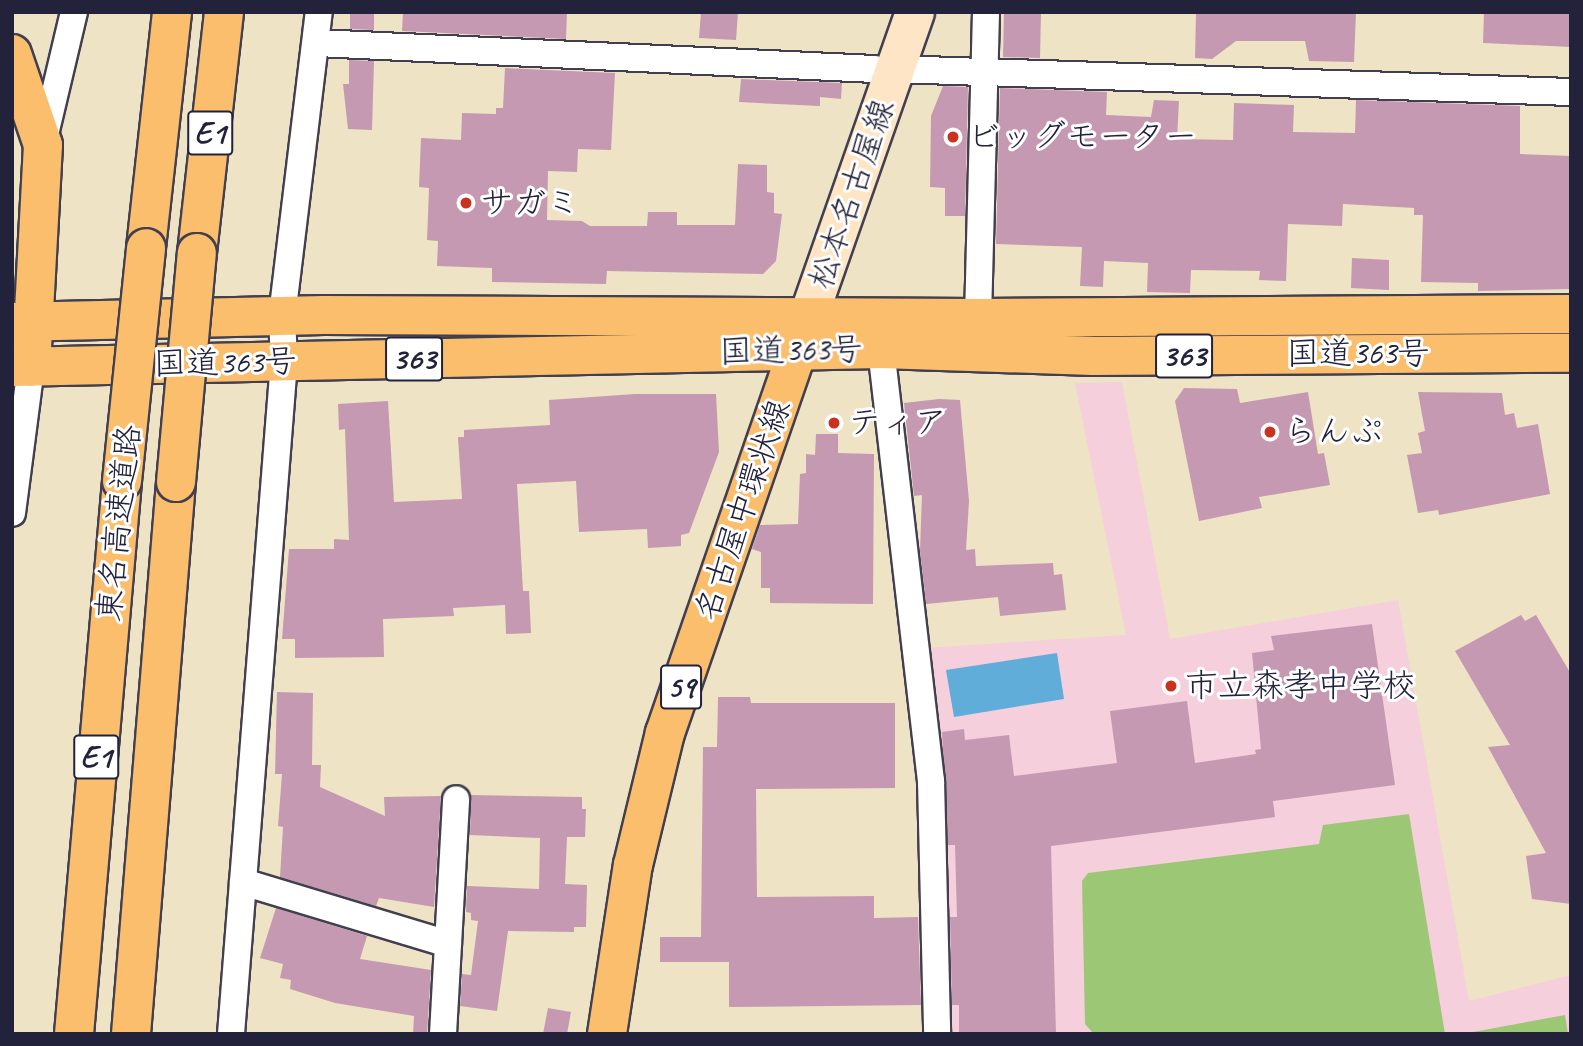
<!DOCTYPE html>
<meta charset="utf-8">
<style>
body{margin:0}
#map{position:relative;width:1583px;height:1046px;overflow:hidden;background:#eee3c5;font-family:Caveat,"Klee One",sans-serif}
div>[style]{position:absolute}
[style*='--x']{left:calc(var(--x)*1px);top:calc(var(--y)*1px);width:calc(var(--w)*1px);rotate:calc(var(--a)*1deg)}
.built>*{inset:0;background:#f5cfdb}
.green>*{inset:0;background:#9cc875}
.water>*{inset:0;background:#61add9}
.building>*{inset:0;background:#c599b2}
.roads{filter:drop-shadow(2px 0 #413f50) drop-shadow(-2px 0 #413f50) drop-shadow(0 2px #413f50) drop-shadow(0 -2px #413f50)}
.minor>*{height:26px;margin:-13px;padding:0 13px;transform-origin:13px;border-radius:13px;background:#fff}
.secondary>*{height:38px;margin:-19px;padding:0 19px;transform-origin:19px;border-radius:19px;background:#fde5c5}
.primary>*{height:38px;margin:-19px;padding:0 19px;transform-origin:19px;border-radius:19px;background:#fabe6d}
.trunk>*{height:38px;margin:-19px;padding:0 19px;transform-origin:19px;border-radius:19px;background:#fabe6d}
.motorway>*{height:38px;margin:-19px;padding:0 19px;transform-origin:19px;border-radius:19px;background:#fabe6d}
.bridges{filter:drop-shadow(2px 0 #413f50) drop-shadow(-2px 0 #413f50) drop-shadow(0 2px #413f50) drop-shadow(0 -2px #413f50)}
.motorway-bridge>*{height:38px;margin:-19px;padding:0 19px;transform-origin:19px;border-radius:19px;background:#fabe6d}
.dots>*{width:19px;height:19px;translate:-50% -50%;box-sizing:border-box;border:4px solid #fff;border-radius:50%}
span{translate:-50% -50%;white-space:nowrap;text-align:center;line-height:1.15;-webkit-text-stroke:6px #fff;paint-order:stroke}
.shield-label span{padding:2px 5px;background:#fff;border:2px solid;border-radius:5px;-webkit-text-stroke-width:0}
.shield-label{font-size:32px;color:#22223b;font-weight:700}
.poi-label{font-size:33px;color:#22223b}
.left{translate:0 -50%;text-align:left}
.street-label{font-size:33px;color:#22223b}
.frame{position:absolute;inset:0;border:14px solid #22223b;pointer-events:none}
</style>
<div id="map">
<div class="built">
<i style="clip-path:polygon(1122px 382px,1170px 639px,1398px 600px,1469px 1001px,1571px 975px,1571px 1034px,948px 1034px,924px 648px,1126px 635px,1075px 383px)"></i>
</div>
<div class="green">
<i style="clip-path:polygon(1409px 814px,1445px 1034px,1105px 1034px,1093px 1033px,1085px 1024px,1082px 881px,1088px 873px,1319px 844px,1323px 825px)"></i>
<i style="clip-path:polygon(1565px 1015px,1568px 1034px,1462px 1034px)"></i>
</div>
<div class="water">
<i style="clip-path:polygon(1057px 653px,1064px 699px,954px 717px,946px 670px)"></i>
</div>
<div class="building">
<i style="clip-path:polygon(350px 12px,374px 12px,374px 30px,350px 29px)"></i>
<i style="clip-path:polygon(403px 12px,567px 12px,566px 39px,402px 31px)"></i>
<i style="clip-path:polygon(701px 12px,738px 12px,736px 40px,699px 38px)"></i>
<i style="clip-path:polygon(1004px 12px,1041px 12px,1040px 58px,1003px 57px)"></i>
<i style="clip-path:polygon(1196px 12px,1356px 12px,1354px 62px,1309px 61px,1305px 41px,1236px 41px,1212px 59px,1195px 58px)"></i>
<i style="clip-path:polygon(1484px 12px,1571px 12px,1571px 47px,1483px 43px)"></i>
<i style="clip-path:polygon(349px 60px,374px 61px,372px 130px,348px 129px,343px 84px,349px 84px)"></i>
<i style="clip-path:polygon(505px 68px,615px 73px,611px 150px,578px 149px,577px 172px,548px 171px,547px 220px,582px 221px,590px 226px,647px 226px,648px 212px,677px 212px,677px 225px,735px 225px,738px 164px,767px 165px,767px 192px,774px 193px,774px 213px,782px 214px,776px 261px,763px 274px,607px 271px,606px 284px,492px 282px,492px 268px,437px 266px,438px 241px,427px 240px,429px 188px,419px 187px,421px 138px,461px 140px,462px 113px,496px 114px,496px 108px,503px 108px)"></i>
<i style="clip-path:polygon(741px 79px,842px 83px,841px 99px,820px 97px,820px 106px,739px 102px)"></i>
<i style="clip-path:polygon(943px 86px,968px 87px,965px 216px,945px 216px,945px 188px,930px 187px,931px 116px)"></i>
<i style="clip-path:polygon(1000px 88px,1107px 92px,1106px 115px,1151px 117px,1154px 100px,1179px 101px,1177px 139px,1233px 140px,1234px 103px,1294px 105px,1293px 132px,1355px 133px,1356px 100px,1520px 106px,1520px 154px,1571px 156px,1571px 289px,1478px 291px,1478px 283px,1421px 282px,1423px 215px,1414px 215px,1414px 208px,1343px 204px,1342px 226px,1288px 224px,1286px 281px,1259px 280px,1260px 271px,1191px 270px,1190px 293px,1147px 292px,1148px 263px,1104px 261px,1103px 287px,1080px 286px,1082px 247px,996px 244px)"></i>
<i style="clip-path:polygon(1352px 258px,1389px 260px,1389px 290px,1351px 288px)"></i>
<i style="clip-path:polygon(1184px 388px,1237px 389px,1240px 403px,1308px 392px,1318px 454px,1324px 453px,1330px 485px,1259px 497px,1262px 508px,1199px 521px,1175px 401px)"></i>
<i style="clip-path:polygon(1418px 392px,1502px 393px,1505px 415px,1514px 413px,1517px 428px,1538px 424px,1550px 494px,1439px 515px,1438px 510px,1418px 513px,1407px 455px,1422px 453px,1418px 433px,1425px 431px)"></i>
<i style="clip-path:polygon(635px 394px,716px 394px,719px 452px,689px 533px,681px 535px,681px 546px,648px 548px,647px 529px,579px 532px,576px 481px,517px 484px,523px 591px,529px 591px,531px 633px,506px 634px,505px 605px,453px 608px,454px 616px,383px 619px,384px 657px,295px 658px,295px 639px,282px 639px,289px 549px,334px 549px,334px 539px,349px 540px,345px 429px,339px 430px,338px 404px,388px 401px,394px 502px,462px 499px,458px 437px,464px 437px,464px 430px,550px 425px,549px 400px)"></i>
<i style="clip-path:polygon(939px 399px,960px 400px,969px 501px,966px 550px,975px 549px,976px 566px,1053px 563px,1054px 575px,1062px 574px,1066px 610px,1000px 616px,998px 597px,926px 604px,920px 551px,922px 495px,914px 496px,904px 403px)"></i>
<i style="clip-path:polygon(816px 434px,838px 434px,838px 453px,874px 454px,873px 604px,770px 603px,770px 588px,761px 588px,761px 552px,752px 549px,760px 525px,798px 524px,800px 474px,806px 473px,806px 454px,815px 455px)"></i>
<i style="clip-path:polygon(1521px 615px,1525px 621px,1536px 615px,1571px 674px,1571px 904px,1532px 899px,1526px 856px,1546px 853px,1488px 747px,1510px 745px,1455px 651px)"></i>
<i style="clip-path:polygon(1372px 624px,1395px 785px,1273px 801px,1275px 817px,1051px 846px,1056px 1034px,959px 1034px,959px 1005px,952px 1005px,950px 917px,957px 917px,955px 845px,948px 845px,942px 732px,964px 729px,965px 740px,1009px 735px,1014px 776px,1117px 763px,1110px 711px,1187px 701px,1195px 763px,1256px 754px,1255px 750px,1261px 749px,1252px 653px,1274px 650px,1271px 636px)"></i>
<i style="clip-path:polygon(277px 692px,313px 693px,312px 765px,321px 765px,320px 787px,385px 816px,384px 797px,441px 796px,434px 907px,379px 898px,376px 906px,280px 877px,283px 827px,278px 826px,282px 774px,275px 774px)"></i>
<i style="clip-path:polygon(718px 697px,750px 697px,751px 703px,895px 703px,895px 788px,756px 789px,757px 897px,874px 896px,874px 918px,918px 917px,921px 1005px,729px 1007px,729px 962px,660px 962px,660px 937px,701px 937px,703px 747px,717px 747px)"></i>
<i style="clip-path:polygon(471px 795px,582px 797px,582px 809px,586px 809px,585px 837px,567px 837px,565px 884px,587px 885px,586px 927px,574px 927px,574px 932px,508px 931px,497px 1011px,460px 1006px,462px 974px,471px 975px,478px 921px,471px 920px,471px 913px,466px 912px,467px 886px,539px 889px,540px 838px,470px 835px)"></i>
<i style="clip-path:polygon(276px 908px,367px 936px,360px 959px,431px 970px,427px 1034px,413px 1034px,414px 1016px,335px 1003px,290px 989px,291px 980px,280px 978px,283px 964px,260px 958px)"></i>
<i style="clip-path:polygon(548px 1008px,571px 1012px,567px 1034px,543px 1034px)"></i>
</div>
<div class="roads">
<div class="minor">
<i style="--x:317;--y:43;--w:558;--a:2.67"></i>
<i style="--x:895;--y:69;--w:676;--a:1.95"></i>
<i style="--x:43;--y:143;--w:135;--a:-76.7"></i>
<i style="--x:978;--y:318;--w:306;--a:-88.5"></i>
<i style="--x:881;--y:349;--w:435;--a:83.4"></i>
<i style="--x:931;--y:781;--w:253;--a:88.6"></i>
<i style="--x:12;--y:513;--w:147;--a:-82.6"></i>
<i style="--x:243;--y:882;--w:214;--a:16.8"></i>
<i style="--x:231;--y:1034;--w:674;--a:-85.49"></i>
<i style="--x:284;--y:362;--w:46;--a:-92.5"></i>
<i style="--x:282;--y:316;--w:306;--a:-83.1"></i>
<i style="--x:443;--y:1034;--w:235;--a:-86.8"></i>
</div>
<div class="secondary">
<i style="--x:809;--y:315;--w:321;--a:-70.7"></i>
</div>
<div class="primary">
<i style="--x:12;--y:54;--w:96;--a:71.2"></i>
<i style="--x:43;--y:145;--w:222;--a:93.1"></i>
<i style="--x:607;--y:1034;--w:171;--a:-81.3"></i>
<i style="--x:633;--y:865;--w:136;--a:-76.4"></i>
<i style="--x:665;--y:733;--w:437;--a:-70.9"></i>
</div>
<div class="trunk">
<i style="--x:12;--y:322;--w:312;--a:-1.3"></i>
<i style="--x:324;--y:315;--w:654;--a:0.26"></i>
<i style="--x:978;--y:318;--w:593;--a:-0.39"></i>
<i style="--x:12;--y:367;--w:869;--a:-1.19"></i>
<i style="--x:881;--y:349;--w:212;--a:1.9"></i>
<i style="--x:1093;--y:356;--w:478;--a:-0.4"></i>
</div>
<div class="motorway">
<i style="--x:146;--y:248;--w:237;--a:-83.7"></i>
<i style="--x:197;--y:253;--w:243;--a:-83.6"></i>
<i style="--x:74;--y:1034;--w:555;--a:-85.04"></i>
<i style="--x:131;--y:1034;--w:554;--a:-85.34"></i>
</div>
</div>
<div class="bridges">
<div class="motorway-bridge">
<i style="--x:122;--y:481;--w:234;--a:-84.1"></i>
<i style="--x:176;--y:482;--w:230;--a:-84.8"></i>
</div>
</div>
<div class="dots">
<i style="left:953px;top:137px;background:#c8321e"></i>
<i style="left:466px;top:203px;background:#c8321e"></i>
<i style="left:834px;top:423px;background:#c8321e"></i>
<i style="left:1270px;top:432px;background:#c8321e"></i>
<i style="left:1171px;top:686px;background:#c8321e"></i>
</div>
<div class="shield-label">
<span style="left:210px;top:133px">E1</span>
<span style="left:1184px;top:356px">363</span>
<span style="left:414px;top:359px">363</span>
<span style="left:681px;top:687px">59</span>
<span style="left:96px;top:757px">E1</span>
</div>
<div class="poi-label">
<span class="left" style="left:967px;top:137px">ビッグモーター</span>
<span class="left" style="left:480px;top:203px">サガミ</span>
<span class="left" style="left:848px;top:423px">ティア</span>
<span class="left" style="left:1284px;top:432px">らんぷ</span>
<span class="left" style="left:1185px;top:686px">市立森孝中学校</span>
</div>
<div class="street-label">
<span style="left:852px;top:194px;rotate:-71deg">松本名古屋線</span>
<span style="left:791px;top:351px;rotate:-1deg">国道363号</span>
<span style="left:1358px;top:354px">国道363号</span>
<span style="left:225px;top:363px;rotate:-1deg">国道363号</span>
<span style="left:743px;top:510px;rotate:-71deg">名古屋中環状線</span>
<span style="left:119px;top:523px;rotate:-84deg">東名高速道路</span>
</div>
<div class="frame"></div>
</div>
